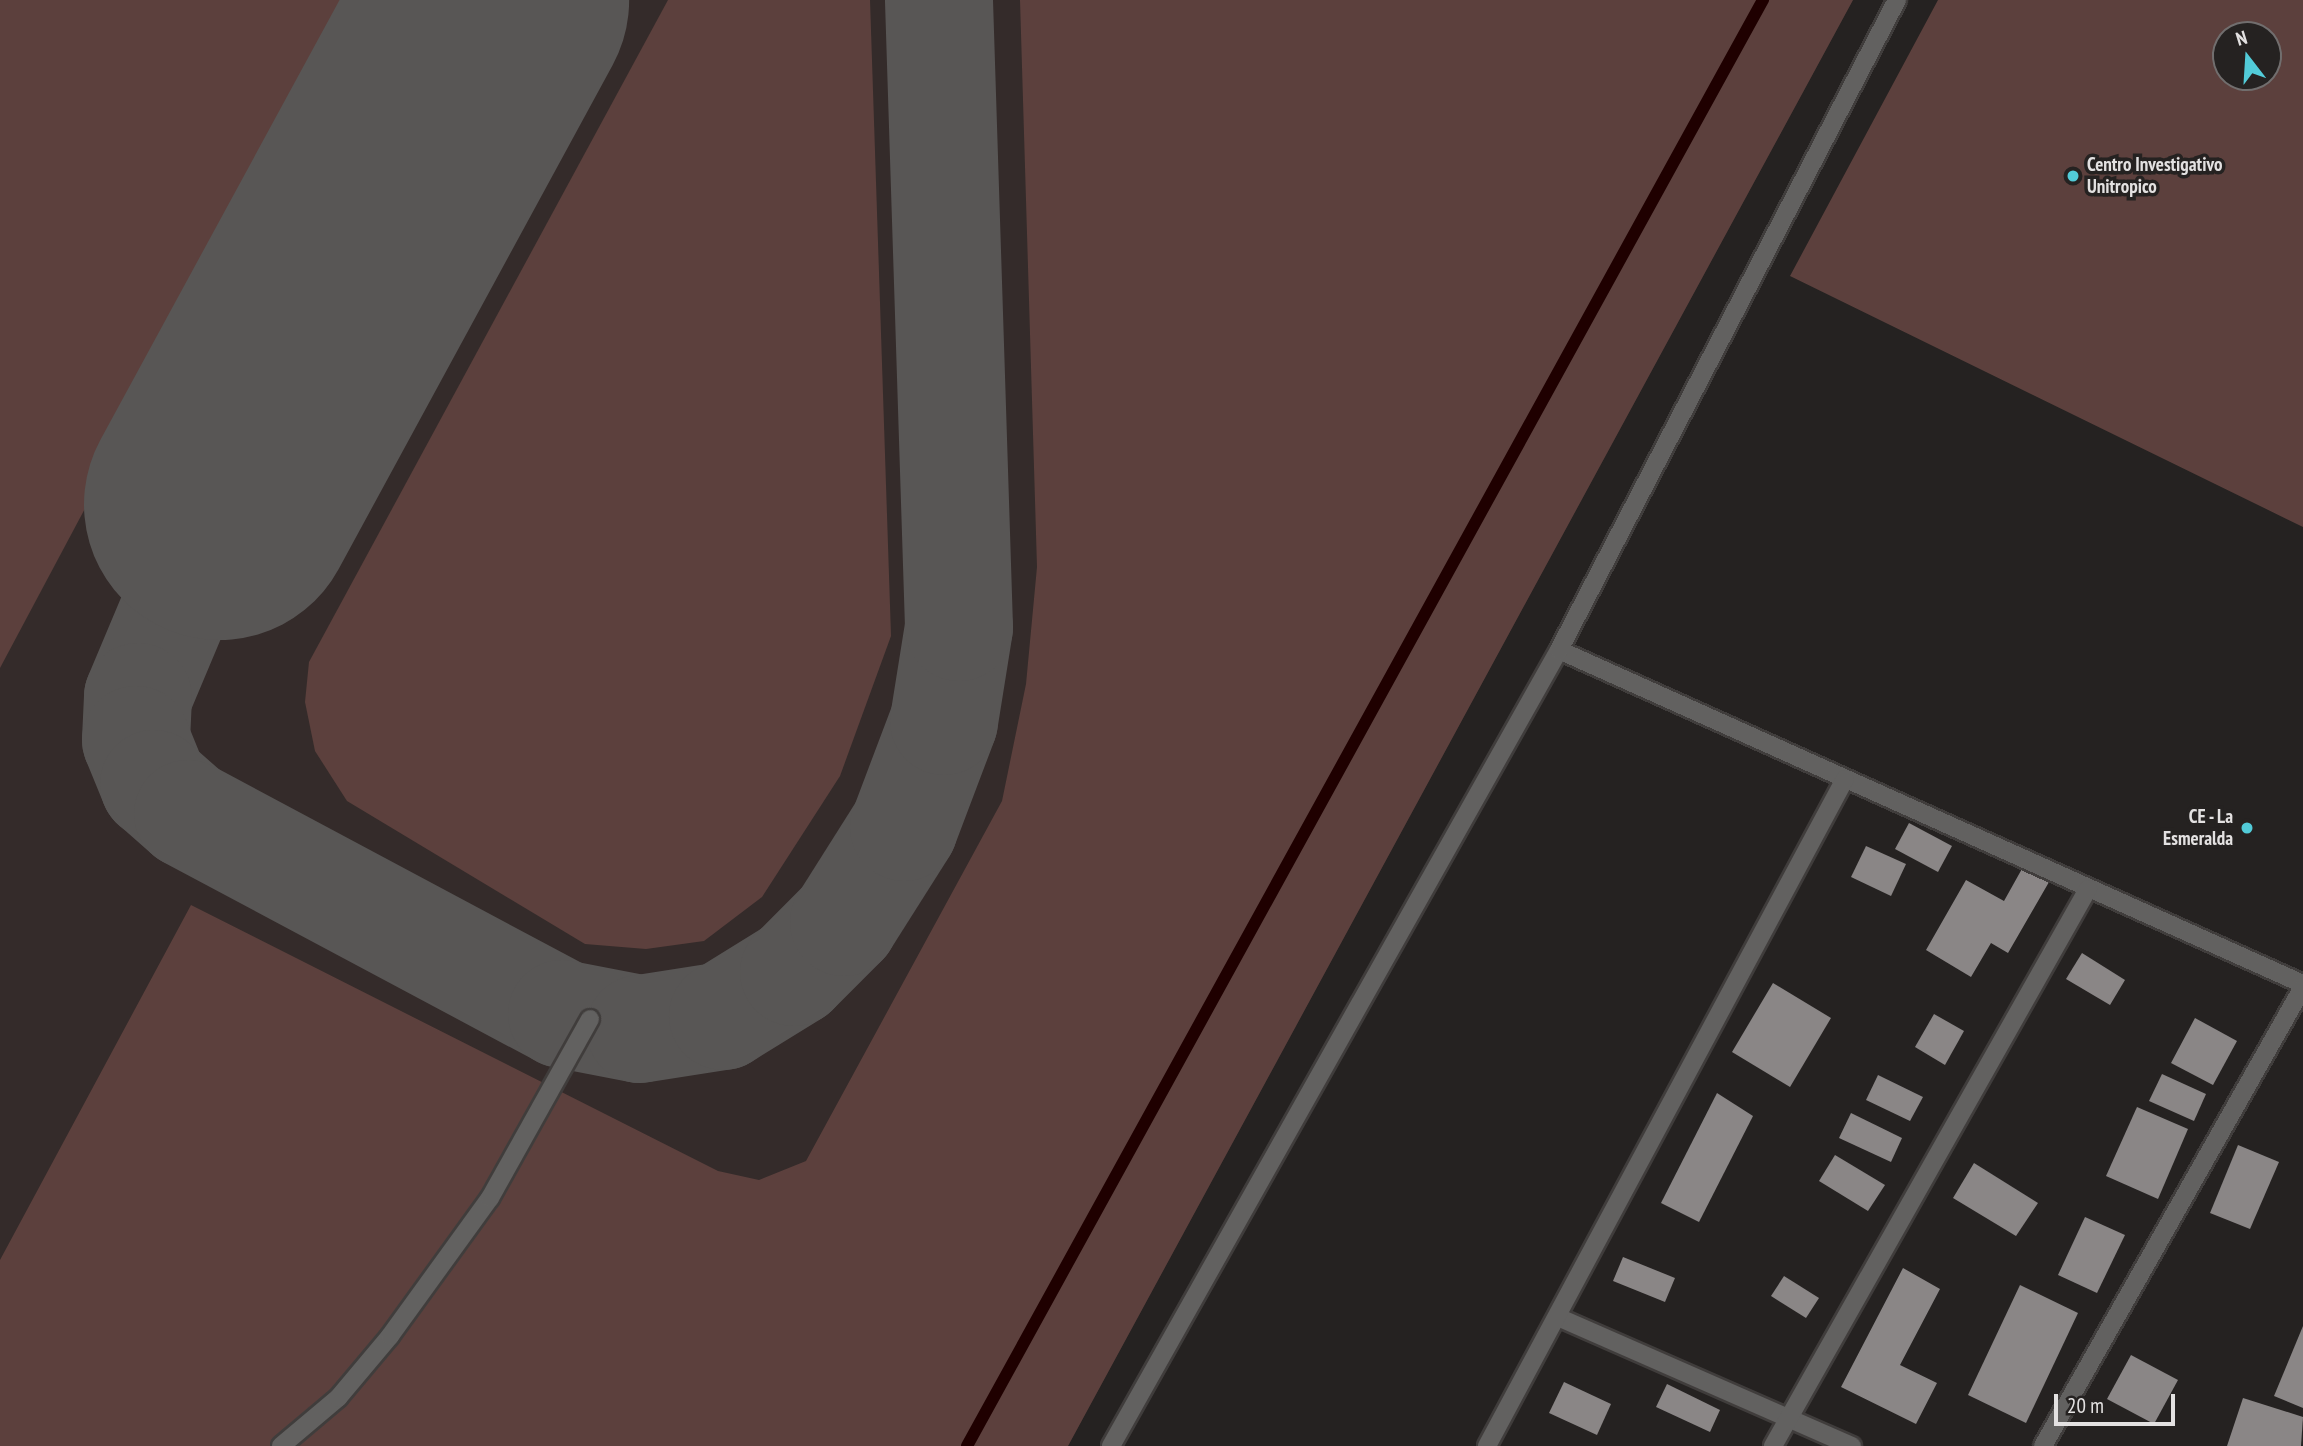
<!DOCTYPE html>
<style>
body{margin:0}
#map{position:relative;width:2303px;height:1446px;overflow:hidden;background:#252221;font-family:"PT Sans Narrow",sans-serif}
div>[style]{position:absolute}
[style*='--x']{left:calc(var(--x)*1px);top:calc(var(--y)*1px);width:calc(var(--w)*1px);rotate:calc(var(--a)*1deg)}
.built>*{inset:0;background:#342b2a}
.green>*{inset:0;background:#5c403d}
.stream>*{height:12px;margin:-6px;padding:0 6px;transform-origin:6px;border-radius:6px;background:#1f0000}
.taxiway>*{height:108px;margin:-54px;padding:0 54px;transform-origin:54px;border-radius:54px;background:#585655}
.runway>*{height:271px;margin:-135.5px;padding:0 135.5px;transform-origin:135.5px;border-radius:135.5px;background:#585655}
.building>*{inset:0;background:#8a8686}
.roads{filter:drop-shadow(2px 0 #403d3c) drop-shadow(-2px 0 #403d3c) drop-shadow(0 2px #403d3c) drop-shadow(0 -2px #403d3c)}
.minor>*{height:18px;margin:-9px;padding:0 9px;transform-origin:9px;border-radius:9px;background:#626160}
.dots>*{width:19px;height:19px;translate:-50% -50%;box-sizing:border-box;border:4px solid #252221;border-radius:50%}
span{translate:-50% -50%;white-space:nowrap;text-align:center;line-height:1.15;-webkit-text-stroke:7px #252221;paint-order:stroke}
.poi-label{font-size:19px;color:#e3e1e1;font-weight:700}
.left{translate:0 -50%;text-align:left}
.right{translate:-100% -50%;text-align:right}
.north{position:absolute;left:2212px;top:21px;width:70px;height:70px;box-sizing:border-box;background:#252221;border:2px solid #716e6e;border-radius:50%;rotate:343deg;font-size:19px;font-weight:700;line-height:28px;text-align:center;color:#e3e1e1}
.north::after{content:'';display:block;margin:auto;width:24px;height:32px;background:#52cbd8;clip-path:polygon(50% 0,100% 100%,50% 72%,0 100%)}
.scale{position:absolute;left:2054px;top:1394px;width:121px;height:32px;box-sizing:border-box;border:4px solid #e3e1e1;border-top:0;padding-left:9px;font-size:21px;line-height:24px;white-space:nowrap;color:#e3e1e1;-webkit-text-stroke:5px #252221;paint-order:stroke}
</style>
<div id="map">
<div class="built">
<i style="clip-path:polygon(0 0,1853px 0,1068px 1446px,0 1446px)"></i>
</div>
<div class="green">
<i style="clip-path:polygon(0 0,356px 0,0 668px)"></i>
<i style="clip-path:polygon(668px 0,870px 0,891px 636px,840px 776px,762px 897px,704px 941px,646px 949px,585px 944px,347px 801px,315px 751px,305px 702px,309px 662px)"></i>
<i style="clip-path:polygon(1020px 0,1853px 0,1068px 1446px,0 1446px,0 1260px,191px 905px,718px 1171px,759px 1180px,806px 1161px,1002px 801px,1026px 684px,1037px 567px)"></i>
<i style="clip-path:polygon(evenodd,1938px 0,2303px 0,2303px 527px,1790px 276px,1938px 0,2226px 35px,2268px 35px,2268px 77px,2226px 77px,2226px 35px)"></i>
</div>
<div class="stream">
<i style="--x:967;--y:1446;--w:1651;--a:-61.17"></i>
</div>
<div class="taxiway">
<i style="--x:219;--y:504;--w:209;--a:112.8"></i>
<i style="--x:138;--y:697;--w:43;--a:92.7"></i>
<i style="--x:136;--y:740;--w:48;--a:67.8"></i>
<i style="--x:154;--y:784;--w:45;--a:41.4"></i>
<i style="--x:188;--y:814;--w:424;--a:28.1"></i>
<i style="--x:562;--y:1014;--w:79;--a:10.9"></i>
<i style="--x:640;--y:1029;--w:84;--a:-8.9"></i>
<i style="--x:723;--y:1016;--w:84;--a:-31.8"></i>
<i style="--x:794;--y:972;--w:71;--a:-45"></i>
<i style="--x:844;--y:922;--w:112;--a:-57.7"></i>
<i style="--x:904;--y:827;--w:113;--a:-69.3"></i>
<i style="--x:944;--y:721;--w:95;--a:-80.9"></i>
<i style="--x:959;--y:627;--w:627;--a:-91.83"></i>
</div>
<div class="runway">
<i style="--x:219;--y:504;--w:574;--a:-61.47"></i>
</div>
<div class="building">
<i style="clip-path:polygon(1909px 823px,1952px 846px,1938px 872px,1895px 849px)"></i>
<i style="clip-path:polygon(1866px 846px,1906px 864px,1891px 896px,1851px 877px)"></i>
<i style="clip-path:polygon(2023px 867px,2049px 882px,2008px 953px,1991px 943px,1971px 977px,1926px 950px,1966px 880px,2004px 901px)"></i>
<i style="clip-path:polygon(2082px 953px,2125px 980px,2110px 1005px,2066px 979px)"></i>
<i style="clip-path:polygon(1773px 983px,1831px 1018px,1790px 1087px,1732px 1052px)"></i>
<i style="clip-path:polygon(1934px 1014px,1964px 1031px,1945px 1065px,1915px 1047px)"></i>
<i style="clip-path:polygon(2195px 1018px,2237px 1041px,2213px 1085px,2171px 1063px)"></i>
<i style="clip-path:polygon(2162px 1074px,2206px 1094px,2194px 1121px,2149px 1101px)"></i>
<i style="clip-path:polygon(1878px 1075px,1923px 1097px,1910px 1121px,1866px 1100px)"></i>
<i style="clip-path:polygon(1717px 1093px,1753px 1116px,1699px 1222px,1661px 1203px)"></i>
<i style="clip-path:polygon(2137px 1107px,2188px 1129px,2158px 1199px,2106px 1176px)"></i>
<i style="clip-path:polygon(1851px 1113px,1902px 1138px,1891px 1162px,1839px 1138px)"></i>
<i style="clip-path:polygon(2238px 1145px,2279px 1162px,2250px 1229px,2210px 1213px)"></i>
<i style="clip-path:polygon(1835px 1155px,1885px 1185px,1868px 1211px,1819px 1181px)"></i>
<i style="clip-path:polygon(1974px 1163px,2038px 1203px,2016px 1236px,1953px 1198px)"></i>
<i style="clip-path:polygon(2085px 1217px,2125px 1235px,2097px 1293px,2058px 1275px)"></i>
<i style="clip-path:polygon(1623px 1257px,1675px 1278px,1665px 1302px,1613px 1281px)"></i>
<i style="clip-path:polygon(1903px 1268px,1940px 1289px,1900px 1365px,1937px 1383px,1916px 1424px,1841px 1387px)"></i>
<i style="clip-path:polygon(1784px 1276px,1819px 1298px,1806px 1318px,1771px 1296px)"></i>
<i style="clip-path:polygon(2020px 1285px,2078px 1313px,2026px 1423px,1968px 1395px)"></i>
<i style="clip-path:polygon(2303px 1326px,2303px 1408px,2274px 1396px)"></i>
<i style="clip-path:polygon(2131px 1355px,2178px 1380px,2154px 1424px,2107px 1399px)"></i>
<i style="clip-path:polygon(1564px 1382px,1611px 1404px,1597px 1435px,1549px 1413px)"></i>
<i style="clip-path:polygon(1667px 1384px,1720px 1410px,1710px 1432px,1656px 1407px)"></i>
<i style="clip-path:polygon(2243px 1398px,2303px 1417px,2301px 1446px,2227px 1446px)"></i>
</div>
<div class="roads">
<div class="minor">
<i style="--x:1559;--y:650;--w:816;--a:24.18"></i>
<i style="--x:1560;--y:1318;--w:319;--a:23.7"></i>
<i style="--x:281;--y:1446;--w:75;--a:-40.1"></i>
<i style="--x:338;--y:1398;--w:81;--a:-50"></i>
<i style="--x:390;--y:1336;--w:170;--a:-54.1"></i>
<i style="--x:490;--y:1198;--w:205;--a:-60.8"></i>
<i style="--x:1111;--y:1446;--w:913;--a:-60.63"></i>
<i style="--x:1559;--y:650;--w:733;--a:-62.53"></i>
<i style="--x:1487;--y:1446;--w:757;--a:-61.78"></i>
<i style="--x:1773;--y:1446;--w:640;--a:-60.51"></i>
<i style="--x:2043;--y:1446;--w:528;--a:-60.47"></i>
</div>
</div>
<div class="dots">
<i style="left:2073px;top:176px;background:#52cbd8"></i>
<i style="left:2247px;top:828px;background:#52cbd8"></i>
</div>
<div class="poi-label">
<span class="left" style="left:2087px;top:176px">Centro Investigativo<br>Unitropico</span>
<span class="right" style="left:2233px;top:828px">CE - La<br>Esmeralda</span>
</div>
<div class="north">N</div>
<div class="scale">20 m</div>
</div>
